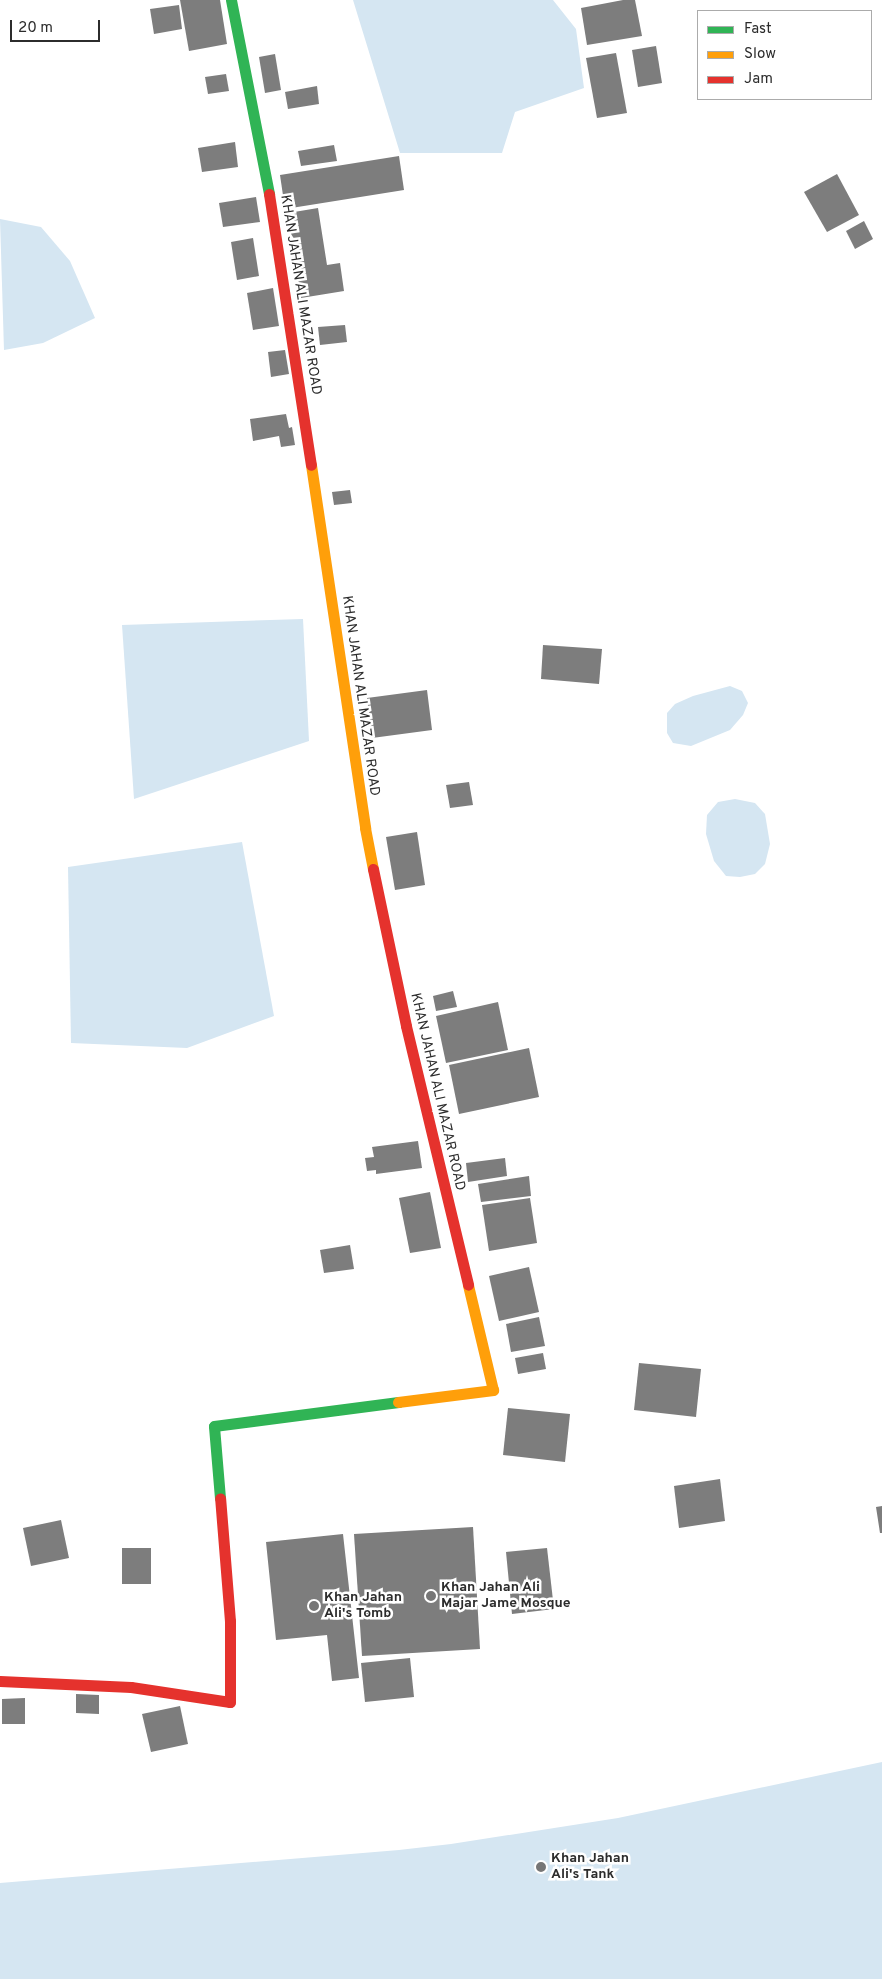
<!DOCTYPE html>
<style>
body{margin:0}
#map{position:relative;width:882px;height:1979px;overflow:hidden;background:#fff;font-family:Overpass,sans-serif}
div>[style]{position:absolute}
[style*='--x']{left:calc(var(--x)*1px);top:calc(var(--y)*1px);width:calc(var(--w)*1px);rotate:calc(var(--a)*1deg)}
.water>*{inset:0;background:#d5e6f2}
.building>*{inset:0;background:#7d7d7d}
.fast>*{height:11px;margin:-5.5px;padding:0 5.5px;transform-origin:5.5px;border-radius:5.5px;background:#30b455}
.slow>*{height:11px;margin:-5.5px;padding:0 5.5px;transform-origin:5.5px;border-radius:5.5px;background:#ff9f0a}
.jam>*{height:11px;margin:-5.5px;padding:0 5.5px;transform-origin:5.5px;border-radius:5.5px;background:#e5322d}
.dots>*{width:14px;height:14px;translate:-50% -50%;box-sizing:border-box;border:2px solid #fff;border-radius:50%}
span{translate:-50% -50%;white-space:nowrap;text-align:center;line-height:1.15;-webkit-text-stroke:5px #fff;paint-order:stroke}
.street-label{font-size:14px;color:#2c2c2c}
.poi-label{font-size:14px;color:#2c2c2c;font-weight:700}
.left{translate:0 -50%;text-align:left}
.legend{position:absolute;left:697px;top:10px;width:175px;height:90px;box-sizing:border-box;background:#fff;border:1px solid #ababab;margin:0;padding:6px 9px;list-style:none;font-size:15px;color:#2c2c2c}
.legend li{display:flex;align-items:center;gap:10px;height:25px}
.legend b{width:25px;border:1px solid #ababab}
.scale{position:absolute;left:10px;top:20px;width:90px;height:22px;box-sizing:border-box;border:2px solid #2c2c2c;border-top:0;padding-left:6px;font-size:15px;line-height:18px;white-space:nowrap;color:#2c2c2c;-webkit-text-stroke:4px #fff;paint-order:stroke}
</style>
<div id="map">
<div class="water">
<i style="clip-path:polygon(353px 0,553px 0,576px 29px,584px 88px,515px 112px,502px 153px,400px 153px)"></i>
<i style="clip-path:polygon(0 219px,41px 227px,70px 261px,95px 318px,43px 343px,4px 350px)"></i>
<i style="clip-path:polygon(303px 619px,309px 741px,134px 799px,122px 625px)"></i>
<i style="clip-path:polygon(730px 686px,742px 691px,748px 703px,743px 715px,730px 730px,691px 746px,673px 743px,667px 733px,667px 713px,675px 704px,693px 696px)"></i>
<i style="clip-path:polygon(735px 799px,755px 803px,765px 814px,770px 844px,765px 864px,755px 874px,740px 877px,726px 876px,714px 861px,706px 834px,707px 815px,718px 802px)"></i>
<i style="clip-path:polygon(242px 842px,274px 1016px,187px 1048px,71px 1043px,68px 867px)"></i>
<i style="clip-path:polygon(882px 1762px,882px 1979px,0 1979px,0 1883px,399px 1850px,451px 1844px,618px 1818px)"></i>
</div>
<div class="building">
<i style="clip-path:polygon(180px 0,220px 0,227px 44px,189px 51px)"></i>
<i style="clip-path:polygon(623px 0,635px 0,642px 36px,587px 45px,581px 8px)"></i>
<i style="clip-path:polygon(179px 5px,182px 29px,154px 34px,150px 9px)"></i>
<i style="clip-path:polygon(656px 46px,662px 83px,638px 87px,632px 50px)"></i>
<i style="clip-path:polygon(616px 53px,627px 113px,597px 118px,586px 58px)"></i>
<i style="clip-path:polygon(275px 54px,281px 90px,265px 93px,259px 57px)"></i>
<i style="clip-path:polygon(226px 74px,229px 91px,208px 94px,205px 77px)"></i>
<i style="clip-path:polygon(317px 86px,319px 104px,288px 109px,285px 92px)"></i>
<i style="clip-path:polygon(235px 142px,238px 167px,202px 172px,198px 148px)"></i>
<i style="clip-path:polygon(334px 145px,337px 161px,301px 166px,298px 151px)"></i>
<i style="clip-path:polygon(399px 156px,404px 190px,285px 209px,280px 175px)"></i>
<i style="clip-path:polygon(837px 174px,859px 215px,827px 232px,804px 192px)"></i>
<i style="clip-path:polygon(256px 197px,260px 222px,223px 227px,219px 203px)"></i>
<i style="clip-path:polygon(318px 208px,327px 265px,340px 263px,344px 291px,301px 298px,288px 213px)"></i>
<i style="clip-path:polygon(864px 221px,873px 239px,855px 249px,846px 231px)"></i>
<i style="clip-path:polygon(253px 238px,259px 276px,237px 280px,231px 242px)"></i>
<i style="clip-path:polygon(273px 288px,279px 326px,253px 330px,247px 293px)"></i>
<i style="clip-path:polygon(345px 325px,347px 342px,320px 345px,318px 327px)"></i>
<i style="clip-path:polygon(285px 350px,289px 374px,271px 377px,268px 352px)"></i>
<i style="clip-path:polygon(286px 414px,289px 428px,292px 427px,295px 445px,281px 447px,279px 436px,253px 441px,250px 419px)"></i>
<i style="clip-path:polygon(350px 490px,352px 503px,334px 505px,332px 492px)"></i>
<i style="clip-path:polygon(543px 645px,602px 649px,599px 684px,541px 679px)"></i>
<i style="clip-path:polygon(427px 690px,432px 730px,372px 738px,367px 698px)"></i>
<i style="clip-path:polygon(469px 782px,473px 805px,450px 808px,446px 785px)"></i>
<i style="clip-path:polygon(417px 832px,425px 885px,395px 890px,386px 837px)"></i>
<i style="clip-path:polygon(453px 991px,457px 1007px,436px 1011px,433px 996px)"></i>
<i style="clip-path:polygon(498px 1002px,508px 1050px,446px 1063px,436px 1016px)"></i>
<i style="clip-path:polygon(529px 1048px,539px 1097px,459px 1114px,449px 1065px)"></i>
<i style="clip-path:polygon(418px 1141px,422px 1168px,376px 1174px,376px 1170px,367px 1171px,365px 1158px,374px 1157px,372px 1147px)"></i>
<i style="clip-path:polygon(505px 1158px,507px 1176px,468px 1182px,466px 1163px)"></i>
<i style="clip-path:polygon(529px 1176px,531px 1196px,481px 1202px,478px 1184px)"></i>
<i style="clip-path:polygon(430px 1192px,441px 1248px,410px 1253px,399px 1198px)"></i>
<i style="clip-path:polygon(530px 1198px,537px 1243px,489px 1251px,482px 1205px)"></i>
<i style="clip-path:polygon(350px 1245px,354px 1269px,324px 1273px,320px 1250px)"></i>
<i style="clip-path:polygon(529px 1267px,539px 1312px,499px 1321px,489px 1276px)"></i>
<i style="clip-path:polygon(539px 1317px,545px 1346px,511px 1352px,506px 1324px)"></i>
<i style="clip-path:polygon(543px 1353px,546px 1369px,518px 1374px,515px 1358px)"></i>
<i style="clip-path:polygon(639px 1363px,701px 1369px,696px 1417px,634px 1410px)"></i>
<i style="clip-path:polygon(508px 1408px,570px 1414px,565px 1462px,503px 1455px)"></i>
<i style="clip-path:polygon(720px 1479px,725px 1521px,679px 1528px,674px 1486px)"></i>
<i style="clip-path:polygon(882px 1506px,882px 1533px,880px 1533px,876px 1507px)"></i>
<i style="clip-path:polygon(61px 1520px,69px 1558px,31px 1566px,23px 1528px)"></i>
<i style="clip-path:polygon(473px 1527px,480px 1649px,362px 1656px,354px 1534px)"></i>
<i style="clip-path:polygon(343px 1534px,359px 1678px,332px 1681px,327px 1635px,276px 1640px,266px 1542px)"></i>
<i style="clip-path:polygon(122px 1548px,151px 1548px,151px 1584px,122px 1584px)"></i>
<i style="clip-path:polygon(547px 1548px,554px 1609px,512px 1614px,506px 1552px)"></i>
<i style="clip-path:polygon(410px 1658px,414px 1697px,365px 1702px,361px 1663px)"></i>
<i style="clip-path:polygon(76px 1694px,99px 1695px,99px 1714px,76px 1713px)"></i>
<i style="clip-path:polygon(25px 1698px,25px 1724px,2px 1724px,2px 1699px)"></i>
<i style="clip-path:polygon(180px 1706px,188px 1744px,151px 1752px,142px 1714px)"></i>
</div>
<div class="fast">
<i style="--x:231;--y:0;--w:198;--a:78.9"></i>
<i style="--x:220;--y:1498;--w:72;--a:-94.8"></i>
<i style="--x:214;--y:1426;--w:186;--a:-7.4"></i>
</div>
<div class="slow">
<i style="--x:311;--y:465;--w:367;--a:81.5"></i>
<i style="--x:365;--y:828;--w:42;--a:79"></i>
<i style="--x:398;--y:1402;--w:96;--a:-7.2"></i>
<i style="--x:493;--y:1390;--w:108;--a:-103.4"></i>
</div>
<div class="jam">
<i style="--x:269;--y:194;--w:274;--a:81.2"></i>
<i style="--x:373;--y:869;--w:160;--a:78.1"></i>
<i style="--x:406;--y:1026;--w:266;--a:76.5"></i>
<i style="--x:0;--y:1681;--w:131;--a:2.6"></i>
<i style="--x:131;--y:1687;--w:100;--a:8.6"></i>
<i style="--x:230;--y:1702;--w:81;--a:-90"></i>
<i style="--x:230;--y:1621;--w:123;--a:-94.6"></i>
</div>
<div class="dots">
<i style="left:431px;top:1596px;background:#767676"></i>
<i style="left:314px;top:1606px;background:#767676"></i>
<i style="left:541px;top:1867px;background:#767676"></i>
</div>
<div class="street-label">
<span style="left:300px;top:295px;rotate:81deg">KHAN JAHAN ALI MAZAR ROAD</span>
<span style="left:360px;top:696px;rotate:82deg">KHAN JAHAN ALI MAZAR ROAD</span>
<span style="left:437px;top:1092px;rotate:77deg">KHAN JAHAN ALI MAZAR ROAD</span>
</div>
<div class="poi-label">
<span class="left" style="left:441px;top:1596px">Khan Jahan Ali<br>Majar Jame Mosque</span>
<span class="left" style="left:324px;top:1606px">Khan Jahan<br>Ali's Tomb</span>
<span class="left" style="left:551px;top:1867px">Khan Jahan<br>Ali's Tank</span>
</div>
<ul class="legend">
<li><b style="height:6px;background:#30b455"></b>Fast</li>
<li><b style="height:6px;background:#ff9f0a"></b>Slow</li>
<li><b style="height:6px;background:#e5322d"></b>Jam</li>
</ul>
<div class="scale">20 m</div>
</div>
